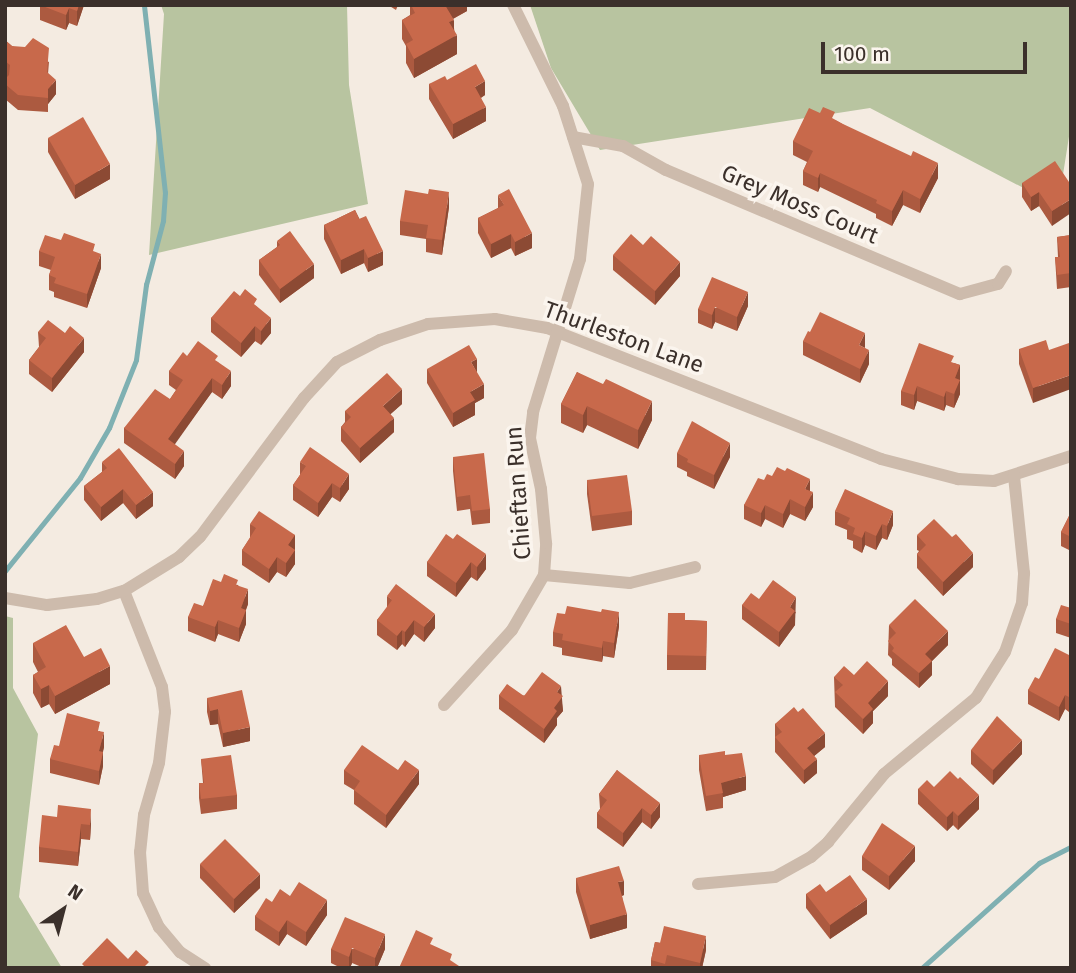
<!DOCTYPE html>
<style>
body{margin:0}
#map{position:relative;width:1076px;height:973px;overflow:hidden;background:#f4ebe1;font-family:"Fira Sans",sans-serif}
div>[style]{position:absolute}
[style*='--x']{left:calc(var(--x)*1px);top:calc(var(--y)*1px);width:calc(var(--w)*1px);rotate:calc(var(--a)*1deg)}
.green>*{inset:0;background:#b8c4a0}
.stream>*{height:4.5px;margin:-2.25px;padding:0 2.25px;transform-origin:2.25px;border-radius:2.25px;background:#7fb0b2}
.minor>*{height:12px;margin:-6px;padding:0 6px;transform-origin:6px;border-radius:6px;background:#cdbbac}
.wall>*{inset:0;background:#ac5a40}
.shaded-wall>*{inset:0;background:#8c4a34}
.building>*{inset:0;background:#c8694b}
span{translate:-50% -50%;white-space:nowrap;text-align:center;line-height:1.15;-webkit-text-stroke:7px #fbf5ee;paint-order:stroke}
.street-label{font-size:23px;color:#3b302b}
.frame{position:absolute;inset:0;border:7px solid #3b302b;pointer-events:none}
.north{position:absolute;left:28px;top:875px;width:70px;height:70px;-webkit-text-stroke:5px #fbf5ee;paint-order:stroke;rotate:35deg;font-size:19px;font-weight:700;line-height:28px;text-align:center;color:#3b302b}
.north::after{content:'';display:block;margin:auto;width:24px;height:32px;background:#3b302b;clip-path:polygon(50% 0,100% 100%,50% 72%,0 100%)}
.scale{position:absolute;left:821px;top:42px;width:206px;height:32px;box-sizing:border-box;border:4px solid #3b302b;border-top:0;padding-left:9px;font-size:21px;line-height:24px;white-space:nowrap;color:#3b302b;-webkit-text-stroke:5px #fbf5ee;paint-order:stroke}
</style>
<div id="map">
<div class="green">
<i style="clip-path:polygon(161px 5px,347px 5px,349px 85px,368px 204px,149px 255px,164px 14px)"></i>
<i style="clip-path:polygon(530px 5px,1071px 5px,1071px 124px,1058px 206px,870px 108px,600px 150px,551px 68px)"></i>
<i style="clip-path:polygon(5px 616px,13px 618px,13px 688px,38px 734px,19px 897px,62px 968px,5px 968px)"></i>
</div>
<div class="stream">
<i style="--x:5;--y:571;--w:119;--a:-51.1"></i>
<i style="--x:80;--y:478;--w:58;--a:-59.9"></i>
<i style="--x:109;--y:428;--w:73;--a:-68.3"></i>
<i style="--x:136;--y:360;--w:76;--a:-82.4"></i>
<i style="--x:146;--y:285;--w:66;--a:-75.1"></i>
<i style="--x:163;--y:221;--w:28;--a:-86"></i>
<i style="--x:165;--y:193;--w:189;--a:-96.4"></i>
<i style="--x:922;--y:968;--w:157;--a:-41.9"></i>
<i style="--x:1039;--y:863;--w:36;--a:-27"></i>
</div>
<div class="minor">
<i style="--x:573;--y:137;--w:51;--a:10.2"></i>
<i style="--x:623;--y:146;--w:49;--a:29.2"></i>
<i style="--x:666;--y:170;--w:319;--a:22.9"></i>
<i style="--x:960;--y:294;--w:39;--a:-15"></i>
<i style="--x:998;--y:284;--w:15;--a:-58"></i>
<i style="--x:544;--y:575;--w:86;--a:5.3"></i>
<i style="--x:630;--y:583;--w:67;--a:-13.8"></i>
<i style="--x:124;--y:591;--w:103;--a:68.4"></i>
<i style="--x:162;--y:687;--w:25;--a:83"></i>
<i style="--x:165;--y:712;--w:51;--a:96.7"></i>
<i style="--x:159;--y:763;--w:54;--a:106.1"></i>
<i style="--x:144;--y:815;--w:37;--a:96"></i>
<i style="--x:140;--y:852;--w:41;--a:85.8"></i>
<i style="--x:143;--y:893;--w:38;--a:65"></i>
<i style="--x:159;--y:927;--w:33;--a:50"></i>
<i style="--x:180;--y:952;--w:30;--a:33"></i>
<i style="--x:5;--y:598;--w:43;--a:9.5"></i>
<i style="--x:47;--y:605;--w:50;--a:-6.8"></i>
<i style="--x:97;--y:599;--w:28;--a:-17"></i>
<i style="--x:124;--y:591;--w:65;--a:-31.7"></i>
<i style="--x:179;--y:557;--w:29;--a:-44"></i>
<i style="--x:200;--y:537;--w:174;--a:-53.2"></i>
<i style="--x:304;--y:398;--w:49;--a:-47.5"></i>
<i style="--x:337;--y:362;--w:48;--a:-27.1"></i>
<i style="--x:380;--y:340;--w:51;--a:-18.4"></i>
<i style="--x:428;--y:324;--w:67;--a:-4.3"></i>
<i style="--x:495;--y:319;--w:53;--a:9.8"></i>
<i style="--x:547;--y:328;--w:359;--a:21.4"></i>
<i style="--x:881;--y:459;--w:80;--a:14.6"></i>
<i style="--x:958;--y:479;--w:36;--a:3"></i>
<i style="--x:994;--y:481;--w:81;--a:-18"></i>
<i style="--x:444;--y:705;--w:101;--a:-47.8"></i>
<i style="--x:512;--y:630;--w:64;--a:-59.8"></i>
<i style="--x:544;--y:575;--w:32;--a:-86"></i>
<i style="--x:546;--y:543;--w:54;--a:-95.3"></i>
<i style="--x:541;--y:489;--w:52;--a:-102.2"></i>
<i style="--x:530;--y:438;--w:26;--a:-83"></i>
<i style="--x:533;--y:412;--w:160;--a:-72.9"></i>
<i style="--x:580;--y:259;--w:75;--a:-83.9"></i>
<i style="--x:588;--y:184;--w:82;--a:-107.8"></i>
<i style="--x:563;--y:106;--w:113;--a:-116.3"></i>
<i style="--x:698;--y:884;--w:77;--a:-5.2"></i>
<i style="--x:775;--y:877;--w:41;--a:-29.1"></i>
<i style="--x:811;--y:857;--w:23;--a:-41"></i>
<i style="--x:828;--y:842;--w:88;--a:-50.5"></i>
<i style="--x:884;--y:774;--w:119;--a:-39.6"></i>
<i style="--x:976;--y:698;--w:54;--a:-57.8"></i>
<i style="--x:1005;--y:652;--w:52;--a:-70.9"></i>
<i style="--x:1022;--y:603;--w:30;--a:-86"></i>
<i style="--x:1024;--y:573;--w:98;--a:-95.9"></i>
</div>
<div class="wall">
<i style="clip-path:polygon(40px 5px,84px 5px,77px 26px,69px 23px,66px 30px,40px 20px)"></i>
<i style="clip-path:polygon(388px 5px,398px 5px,396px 10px)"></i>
<i style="clip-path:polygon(410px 5px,467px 5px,467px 11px,453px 19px,457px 54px,414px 78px,406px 63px,406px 46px,402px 39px,402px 20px,410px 15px)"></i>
<i style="clip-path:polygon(5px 40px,12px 46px,49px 62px,48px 74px,56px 94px,48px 104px,48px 112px,18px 110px,5px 99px,5px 79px,7px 77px,5px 75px)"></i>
<i style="clip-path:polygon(447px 80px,485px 95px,481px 98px,486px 121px,453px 139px,429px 99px,429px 84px)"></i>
<i style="clip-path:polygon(835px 120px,938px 178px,920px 213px,903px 205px,892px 226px,876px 218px,876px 214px,820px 187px,818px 192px,803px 185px,803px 171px,807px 162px,793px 155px,793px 141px)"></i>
<i style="clip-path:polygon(48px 138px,110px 179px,75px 199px,48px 152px)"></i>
<i style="clip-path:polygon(1022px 183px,1071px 185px,1052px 226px,1039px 206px,1031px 211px,1022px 197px)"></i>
<i style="clip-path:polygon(498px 195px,532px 248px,515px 256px,511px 248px,491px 258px,478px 233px,478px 218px,498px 208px)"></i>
<i style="clip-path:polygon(449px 207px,442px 255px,426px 252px,426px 239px,400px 235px,400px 221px)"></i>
<i style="clip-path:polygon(355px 210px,383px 265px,368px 272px,364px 263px,341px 274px,324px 239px,324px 225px)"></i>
<i style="clip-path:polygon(1071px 235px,1071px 287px,1057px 289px,1055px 257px,1058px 257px,1057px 237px)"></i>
<i style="clip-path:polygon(277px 241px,314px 278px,280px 303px,259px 275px,259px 260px,277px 247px)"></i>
<i style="clip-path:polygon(39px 251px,95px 252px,101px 268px,87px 308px,54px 297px,54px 292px,49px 290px,49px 275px,51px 270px,39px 266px)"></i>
<i style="clip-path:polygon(613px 255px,680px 276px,655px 305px,613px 270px)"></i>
<i style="clip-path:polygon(240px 296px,257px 307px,271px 333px,261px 345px,255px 341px,241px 357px,211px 332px,211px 318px)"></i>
<i style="clip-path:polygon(748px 306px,737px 331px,715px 322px,712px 329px,698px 323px,698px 309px)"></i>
<i style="clip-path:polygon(38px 332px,65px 333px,84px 352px,52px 392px,29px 374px,29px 360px,39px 347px)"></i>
<i style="clip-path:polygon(803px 341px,865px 348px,869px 364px,860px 383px,803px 355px)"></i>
<i style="clip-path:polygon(1019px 349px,1049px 350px,1033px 403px,1019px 364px)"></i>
<i style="clip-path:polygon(187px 356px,218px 362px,231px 386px,222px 399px,212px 392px,174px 444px,184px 466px,175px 479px,124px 443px,124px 428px,170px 399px,176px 390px,169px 385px,169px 371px)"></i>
<i style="clip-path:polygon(954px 363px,960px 365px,960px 394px,954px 408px,946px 405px,944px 411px,917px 401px,914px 410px,901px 405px,901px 391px)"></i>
<i style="clip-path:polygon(427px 369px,484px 398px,475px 403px,475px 415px,453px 427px,427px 383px)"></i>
<i style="clip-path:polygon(577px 372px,652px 420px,638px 449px,587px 425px,583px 433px,561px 423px,561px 404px)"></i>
<i style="clip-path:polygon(402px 404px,390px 414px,394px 432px,360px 463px,341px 441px,341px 427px,345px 422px,345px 411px)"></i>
<i style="clip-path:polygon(677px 453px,730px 457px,714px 489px,687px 476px,687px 472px,677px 467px)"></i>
<i style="clip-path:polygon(453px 457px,490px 509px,490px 523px,472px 525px,470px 509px,457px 511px,453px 471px)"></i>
<i style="clip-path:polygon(102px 462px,153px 506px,136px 519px,123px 503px,101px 521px,84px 500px,84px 486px,102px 472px)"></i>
<i style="clip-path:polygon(300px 462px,349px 489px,340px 502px,332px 497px,318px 517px,293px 500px,293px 485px,300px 475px)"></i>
<i style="clip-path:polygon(587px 480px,632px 511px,632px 525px,592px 531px,587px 494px)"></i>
<i style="clip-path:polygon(764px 480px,810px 491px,813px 507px,805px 521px,790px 514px,783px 528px,765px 519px,761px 527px,744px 519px,744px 505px)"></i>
<i style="clip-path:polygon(835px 511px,893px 525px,887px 540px,882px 538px,876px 550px,865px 545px,862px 553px,853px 548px,853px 541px,847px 539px,847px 530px,835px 525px)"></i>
<i style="clip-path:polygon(1071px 512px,1071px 551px,1061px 546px,1061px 532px)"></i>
<i style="clip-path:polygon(250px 524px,295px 535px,295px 564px,286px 577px,277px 572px,269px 583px,242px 565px,242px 550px,250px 538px)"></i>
<i style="clip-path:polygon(917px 535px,973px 567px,943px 596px,917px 568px,917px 554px,919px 551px,917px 550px)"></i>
<i style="clip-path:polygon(453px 539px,486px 569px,477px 581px,471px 577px,456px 597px,427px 576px,427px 562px)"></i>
<i style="clip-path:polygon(221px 582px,238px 585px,248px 604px,246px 610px,246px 624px,239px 642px,218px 634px,215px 642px,188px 631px,188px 617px,203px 606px)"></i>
<i style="clip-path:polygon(387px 596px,435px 628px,424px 642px,414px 634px,405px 647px,402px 644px,397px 650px,377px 635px,377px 620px,387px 608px)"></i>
<i style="clip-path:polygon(759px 599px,796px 612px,795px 614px,795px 625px,779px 647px,742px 619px,742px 605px)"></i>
<i style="clip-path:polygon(1071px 608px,1071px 638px,1056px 633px,1056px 619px)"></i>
<i style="clip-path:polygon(685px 620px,707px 621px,706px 670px,667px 670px,667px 655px)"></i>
<i style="clip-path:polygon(889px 625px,948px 645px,932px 661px,932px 675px,919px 688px,892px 665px,892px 659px,888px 655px)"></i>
<i style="clip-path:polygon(619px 626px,614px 658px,603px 656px,602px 662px,562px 655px,562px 648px,553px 646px,553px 632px)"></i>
<i style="clip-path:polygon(33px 643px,84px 657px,110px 684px,55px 714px,49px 704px,41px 708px,33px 693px,33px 675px,38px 672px,33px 662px)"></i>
<i style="clip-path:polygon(1071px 656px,1071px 709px,1069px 712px,1065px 709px,1059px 721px,1028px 704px,1028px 690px,1039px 679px)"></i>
<i style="clip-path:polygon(854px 675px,888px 696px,873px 711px,873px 723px,863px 734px,835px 707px,834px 677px)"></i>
<i style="clip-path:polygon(499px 695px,561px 696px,563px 711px,557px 718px,557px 725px,544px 743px,499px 709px)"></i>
<i style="clip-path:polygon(207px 698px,250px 741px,223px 747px,218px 724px,210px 725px,207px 712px)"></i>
<i style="clip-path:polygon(798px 712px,825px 747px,814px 756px,817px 773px,804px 784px,775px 752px,775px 724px)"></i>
<i style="clip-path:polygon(100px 731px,104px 747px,103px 752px,103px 766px,99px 785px,50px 773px,50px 759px,59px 746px)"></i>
<i style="clip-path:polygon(971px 750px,1022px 754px,993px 785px,971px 764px)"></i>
<i style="clip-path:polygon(699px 755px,725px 755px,746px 790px,723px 797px,723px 808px,706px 811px,699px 770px)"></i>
<i style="clip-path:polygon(201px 759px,237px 795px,237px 809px,201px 814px,199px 798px,199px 783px,203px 783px)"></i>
<i style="clip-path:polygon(344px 770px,398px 770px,419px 784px,386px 828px,354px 804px,354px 790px,344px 784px)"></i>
<i style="clip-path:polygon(617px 770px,660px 817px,651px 829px,642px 822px,623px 847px,597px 828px,597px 813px,600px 809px,599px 794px)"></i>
<i style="clip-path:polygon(934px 787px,979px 809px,958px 830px,953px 825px,947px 831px,918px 804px,918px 789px)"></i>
<i style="clip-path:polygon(57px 817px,91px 823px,90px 840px,81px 839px,78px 866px,39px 862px,39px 847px)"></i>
<i style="clip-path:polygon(862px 856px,915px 861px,889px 890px,862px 870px)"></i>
<i style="clip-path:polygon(200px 864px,260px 888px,234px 913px,200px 878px)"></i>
<i style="clip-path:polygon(576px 878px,624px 895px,622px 896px,627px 928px,590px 939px,576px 892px)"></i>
<i style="clip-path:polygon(826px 892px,867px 914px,830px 939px,806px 908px,806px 894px)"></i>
<i style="clip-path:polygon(290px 896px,327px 915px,306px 946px,287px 934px,279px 946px,255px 930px,255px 916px,272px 902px)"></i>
<i style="clip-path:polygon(655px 942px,706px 950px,702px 968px,651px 968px,651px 960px)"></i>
<i style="clip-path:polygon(331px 949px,385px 949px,377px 968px,364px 968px,352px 963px,350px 968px,341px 968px,331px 963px)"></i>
</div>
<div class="shaded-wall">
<i style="clip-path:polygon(79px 5px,84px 5px,77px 26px,77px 11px)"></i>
<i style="clip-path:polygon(445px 5px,467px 5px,467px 11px,445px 23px)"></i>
<i style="clip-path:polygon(69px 8px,69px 23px,66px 30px,66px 15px)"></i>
<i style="clip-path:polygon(454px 20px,454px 37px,457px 35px,457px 54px,414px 78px,414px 59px,449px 22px)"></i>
<i style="clip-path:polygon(56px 80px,56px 94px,48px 104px,48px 112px,48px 89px)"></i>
<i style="clip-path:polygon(485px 81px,485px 95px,475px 101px,475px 87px)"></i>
<i style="clip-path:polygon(486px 107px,486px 121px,453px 139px,453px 124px)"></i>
<i style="clip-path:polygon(938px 163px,938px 178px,920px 213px,920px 199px)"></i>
<i style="clip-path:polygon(110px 164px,110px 179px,75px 199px,75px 185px)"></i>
<i style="clip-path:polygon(820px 173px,820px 187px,818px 192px,818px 178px)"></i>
<i style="clip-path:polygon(903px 190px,903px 205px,892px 226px,892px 211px)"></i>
<i style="clip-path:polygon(449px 192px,449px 207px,442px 255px,442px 240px)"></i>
<i style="clip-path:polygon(1039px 192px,1039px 206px,1031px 211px,1031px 197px)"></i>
<i style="clip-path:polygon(1071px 199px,1071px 213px,1052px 226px,1052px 211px)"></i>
<i style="clip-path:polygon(532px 233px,532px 248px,515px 256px,515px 242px)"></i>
<i style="clip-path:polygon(511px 234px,511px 248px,491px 258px,491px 244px)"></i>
<i style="clip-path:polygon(364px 249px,364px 263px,341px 274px,341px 260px)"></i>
<i style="clip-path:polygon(383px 251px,383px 265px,368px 272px,368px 258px)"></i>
<i style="clip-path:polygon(101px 254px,101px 268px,87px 308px,87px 294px)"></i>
<i style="clip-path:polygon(680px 262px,680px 276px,655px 305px,655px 291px)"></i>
<i style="clip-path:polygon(314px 264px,314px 278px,280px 303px,280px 289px)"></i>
<i style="clip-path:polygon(748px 292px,748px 306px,737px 331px,737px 317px)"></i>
<i style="clip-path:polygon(715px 307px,715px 322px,712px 329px,712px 315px)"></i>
<i style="clip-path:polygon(271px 318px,271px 333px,261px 345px,261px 331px)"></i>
<i style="clip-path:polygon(255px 326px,255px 341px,241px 357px,241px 343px)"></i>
<i style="clip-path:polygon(865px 333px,865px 348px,859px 345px)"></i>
<i style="clip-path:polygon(84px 338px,84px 352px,52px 392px,52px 378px)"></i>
<i style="clip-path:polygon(869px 350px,869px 364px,860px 383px,860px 369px)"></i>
<i style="clip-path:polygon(477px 359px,477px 373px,471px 362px)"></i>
<i style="clip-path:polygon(960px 365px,960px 394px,954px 408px,955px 378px)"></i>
<i style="clip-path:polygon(231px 371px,231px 386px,222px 399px,222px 385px)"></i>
<i style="clip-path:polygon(1071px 375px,1071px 389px,1033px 403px,1033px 388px)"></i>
<i style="clip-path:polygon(212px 378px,212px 392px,168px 454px,168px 439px)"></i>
<i style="clip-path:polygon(484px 384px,484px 398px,475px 403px,475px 415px,453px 427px,453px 413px,470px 392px)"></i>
<i style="clip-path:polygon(917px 386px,917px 401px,914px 410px,914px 395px)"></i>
<i style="clip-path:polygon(402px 389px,402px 404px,383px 421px,383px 406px)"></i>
<i style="clip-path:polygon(946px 391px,946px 405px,944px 411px,944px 397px)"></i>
<i style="clip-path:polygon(652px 401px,652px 420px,638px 449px,638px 430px)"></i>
<i style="clip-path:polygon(587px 406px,587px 425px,583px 433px,583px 415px)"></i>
<i style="clip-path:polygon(394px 418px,394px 432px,360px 463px,360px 448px)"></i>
<i style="clip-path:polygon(730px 443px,730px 457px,714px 489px,714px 475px)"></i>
<i style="clip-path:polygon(184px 451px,184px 466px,175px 479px,175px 464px)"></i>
<i style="clip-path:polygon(349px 474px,349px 489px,340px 502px,340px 488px)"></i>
<i style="clip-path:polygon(810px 479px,810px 494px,805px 489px)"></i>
<i style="clip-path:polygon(332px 483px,332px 497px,318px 517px,318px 503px)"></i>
<i style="clip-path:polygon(123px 489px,123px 503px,101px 521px,101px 507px)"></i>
<i style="clip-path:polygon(153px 492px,153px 506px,136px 519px,136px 505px)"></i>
<i style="clip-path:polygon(813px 492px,813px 507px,805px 521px,805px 507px)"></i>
<i style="clip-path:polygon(790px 499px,790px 514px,783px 528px,783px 514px)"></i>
<i style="clip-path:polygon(765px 505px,765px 519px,761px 527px,761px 513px)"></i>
<i style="clip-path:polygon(893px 511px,893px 525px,887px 540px,887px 526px)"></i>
<i style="clip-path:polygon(882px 524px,882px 538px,876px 550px,876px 536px)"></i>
<i style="clip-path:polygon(865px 531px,865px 545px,862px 553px,862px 538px)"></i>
<i style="clip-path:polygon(295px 535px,295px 550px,288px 545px)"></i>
<i style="clip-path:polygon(295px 550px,295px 564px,286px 577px,286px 563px)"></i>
<i style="clip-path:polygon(973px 553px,973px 567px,943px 596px,943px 582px)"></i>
<i style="clip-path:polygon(486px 554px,486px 569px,477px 581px,477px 567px)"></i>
<i style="clip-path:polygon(277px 557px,277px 572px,269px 583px,269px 569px)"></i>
<i style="clip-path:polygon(471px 562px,471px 577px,456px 597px,456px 583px)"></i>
<i style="clip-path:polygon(248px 589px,248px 604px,241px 622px,241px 608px)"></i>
<i style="clip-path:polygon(796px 597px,795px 625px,779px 647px,779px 632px,790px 607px)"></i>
<i style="clip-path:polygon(246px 610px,246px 624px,239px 642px,239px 628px)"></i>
<i style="clip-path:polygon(619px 612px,619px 626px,614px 658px,614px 643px)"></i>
<i style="clip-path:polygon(435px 614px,435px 628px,424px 642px,424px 627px)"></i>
<i style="clip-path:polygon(218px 620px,218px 634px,215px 642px,215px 627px)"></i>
<i style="clip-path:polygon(414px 620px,414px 634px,405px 647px,405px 632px)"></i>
<i style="clip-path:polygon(402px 630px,402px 644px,397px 650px,397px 636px)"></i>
<i style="clip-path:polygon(948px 631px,948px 645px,932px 661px,932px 675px,919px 688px,919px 673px,925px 654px)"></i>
<i style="clip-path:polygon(603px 641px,603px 656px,602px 662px,602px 648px)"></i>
<i style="clip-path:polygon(110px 666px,110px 684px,55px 714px,55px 696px)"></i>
<i style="clip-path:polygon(888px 681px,888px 696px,873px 711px,873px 723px,863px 734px,863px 719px,868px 703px)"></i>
<i style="clip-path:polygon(49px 685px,49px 704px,41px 708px,41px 689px)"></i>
<i style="clip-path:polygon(561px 686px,563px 711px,557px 718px,557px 725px,544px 743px,544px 729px,554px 708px,557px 692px)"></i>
<i style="clip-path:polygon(1065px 695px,1065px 709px,1059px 721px,1059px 707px)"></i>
<i style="clip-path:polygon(1071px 695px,1071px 709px,1069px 712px,1069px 697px)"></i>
<i style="clip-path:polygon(218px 709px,218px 724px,210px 725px,210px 711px)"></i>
<i style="clip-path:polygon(250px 727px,250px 741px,223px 747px,223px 733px)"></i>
<i style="clip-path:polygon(104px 732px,104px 747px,99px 765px,99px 751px)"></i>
<i style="clip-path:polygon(825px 733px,825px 747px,807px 762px,807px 748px)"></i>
<i style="clip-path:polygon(1022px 740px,1022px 754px,993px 785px,993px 770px)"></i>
<i style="clip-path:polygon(103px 752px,103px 766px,99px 785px,99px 771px)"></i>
<i style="clip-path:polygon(817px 759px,817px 773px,804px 784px,804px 770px)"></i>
<i style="clip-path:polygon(419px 770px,419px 784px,386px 828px,386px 815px)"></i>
<i style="clip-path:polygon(746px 776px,746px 790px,723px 797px,721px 783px)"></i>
<i style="clip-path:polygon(979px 795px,979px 809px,958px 830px,958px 816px)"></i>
<i style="clip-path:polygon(660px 803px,660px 817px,651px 829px,651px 815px)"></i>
<i style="clip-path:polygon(642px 808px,642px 822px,623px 847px,623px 833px)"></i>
<i style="clip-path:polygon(91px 809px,91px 823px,90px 840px,90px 825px)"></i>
<i style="clip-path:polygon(953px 811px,953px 825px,947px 831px,947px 817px)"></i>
<i style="clip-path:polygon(81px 824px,81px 839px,78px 866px,78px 852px)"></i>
<i style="clip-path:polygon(915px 846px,915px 861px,889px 890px,889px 876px)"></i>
<i style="clip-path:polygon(260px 874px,260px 888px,234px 913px,234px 899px)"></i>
<i style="clip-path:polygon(624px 881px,624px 895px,618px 897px,618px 882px)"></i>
<i style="clip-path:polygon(867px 899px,867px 914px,830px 939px,830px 925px)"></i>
<i style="clip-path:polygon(327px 900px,327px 915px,306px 946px,306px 932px)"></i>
<i style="clip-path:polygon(627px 914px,627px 928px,590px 939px,590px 925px)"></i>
<i style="clip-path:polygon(287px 920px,287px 934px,279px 946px,279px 932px)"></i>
<i style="clip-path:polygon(385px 934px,385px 949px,377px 968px,375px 968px,375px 958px)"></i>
<i style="clip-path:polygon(706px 936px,706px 950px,702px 968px,700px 968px,700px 963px)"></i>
<i style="clip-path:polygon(352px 948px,352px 963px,350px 968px,349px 968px,349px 957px)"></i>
</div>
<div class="building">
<i style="clip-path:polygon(40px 5px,79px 5px,77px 11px,69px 8px,66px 15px)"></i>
<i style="clip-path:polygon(411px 5px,445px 5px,454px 20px,449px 22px,457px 35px,414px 59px,406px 44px,413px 40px,402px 20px,415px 13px)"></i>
<i style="clip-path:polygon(33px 38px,49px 48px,47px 72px,56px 80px,48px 89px,48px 98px,18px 95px,5px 84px,5px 79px,9px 75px,10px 65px,5px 61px,5px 40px,12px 46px,25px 47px)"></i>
<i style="clip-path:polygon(476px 64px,485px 81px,475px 87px,486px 107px,453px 124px,429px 84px,445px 76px,447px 80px)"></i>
<i style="clip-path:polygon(823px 107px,835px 112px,832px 118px,843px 124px,911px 156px,913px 151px,938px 163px,920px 199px,903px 190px,892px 211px,876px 203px,877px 200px,820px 173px,818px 178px,803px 171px,813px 151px,793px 141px,809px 108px,820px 113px)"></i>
<i style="clip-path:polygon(83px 117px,110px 164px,75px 185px,48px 138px)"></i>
<i style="clip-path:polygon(1055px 161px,1071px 185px,1071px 199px,1052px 211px,1039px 192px,1031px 197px,1022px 183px)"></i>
<i style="clip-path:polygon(429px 189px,449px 192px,442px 240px,426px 238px,428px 225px,400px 221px,405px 190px,428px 194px)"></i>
<i style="clip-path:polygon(509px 189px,532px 233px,515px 242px,511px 234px,491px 244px,478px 218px,504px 205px,498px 195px)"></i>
<i style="clip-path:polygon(355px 210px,359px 219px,366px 216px,383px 251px,368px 258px,364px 249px,341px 260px,324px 225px)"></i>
<i style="clip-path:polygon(290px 231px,314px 264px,280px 289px,259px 260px,280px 245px,277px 241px)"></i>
<i style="clip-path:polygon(64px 233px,95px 244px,93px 251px,101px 254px,87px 294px,54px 283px,56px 278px,49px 275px,55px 257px,39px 251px,45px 235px,61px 240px)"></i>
<i style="clip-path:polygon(631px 234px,643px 245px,651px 236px,680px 262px,655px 291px,613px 255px)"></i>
<i style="clip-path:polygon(1071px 235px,1071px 273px,1057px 275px,1055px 257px,1060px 257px,1057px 237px)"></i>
<i style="clip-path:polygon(712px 277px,748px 292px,737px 317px,715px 307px,712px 315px,698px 309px)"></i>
<i style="clip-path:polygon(245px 289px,257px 299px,254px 304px,271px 318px,261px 331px,255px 326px,241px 343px,211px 318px,234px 291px,240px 296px)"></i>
<i style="clip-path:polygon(820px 312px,865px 333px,859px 345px,869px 350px,860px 369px,803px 341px,808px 331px,810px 332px)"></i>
<i style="clip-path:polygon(48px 320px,65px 333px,70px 326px,84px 338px,52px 378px,29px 360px,46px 338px,38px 332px)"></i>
<i style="clip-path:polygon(1046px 340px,1049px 350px,1069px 343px,1071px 347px,1071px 375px,1033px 388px,1019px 349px)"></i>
<i style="clip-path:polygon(198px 341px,218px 356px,215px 360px,231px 371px,222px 385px,212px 378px,168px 439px,184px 451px,175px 464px,124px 428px,155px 389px,170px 399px,183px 380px,169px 371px,183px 352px,187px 356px)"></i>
<i style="clip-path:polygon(919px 343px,954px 356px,951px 362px,960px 365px,955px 378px,960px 380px,954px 394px,946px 391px,944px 397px,917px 386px,914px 395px,901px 391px)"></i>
<i style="clip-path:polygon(469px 345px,477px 359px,471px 362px,484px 384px,470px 392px,475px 400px,453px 413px,427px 369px)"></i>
<i style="clip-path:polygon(577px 372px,603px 384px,606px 379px,652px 401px,638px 430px,587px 406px,583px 415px,561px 404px)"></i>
<i style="clip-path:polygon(387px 373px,402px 389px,383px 406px,394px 418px,360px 448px,341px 427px,351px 417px,345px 411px)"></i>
<i style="clip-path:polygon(692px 421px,730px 443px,714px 475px,687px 462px,688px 459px,677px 453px)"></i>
<i style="clip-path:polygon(310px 447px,349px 474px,340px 488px,332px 483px,318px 503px,293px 485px,306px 466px,300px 462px)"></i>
<i style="clip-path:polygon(119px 448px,153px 492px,136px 505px,123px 489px,101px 507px,84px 486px,107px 468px,102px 462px)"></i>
<i style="clip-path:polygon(484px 453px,490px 509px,472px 511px,470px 495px,457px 497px,453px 457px)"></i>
<i style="clip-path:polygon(777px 467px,785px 471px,787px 468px,810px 479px,805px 489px,813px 492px,805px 507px,790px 499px,783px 514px,765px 505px,761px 513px,744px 505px,758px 478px,764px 480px,767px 474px,772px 476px)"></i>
<i style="clip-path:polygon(627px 475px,632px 511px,592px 516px,587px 480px)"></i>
<i style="clip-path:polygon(845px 489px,893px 511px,887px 526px,882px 524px,876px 536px,865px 531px,862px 538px,853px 534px,855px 528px,847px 524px,850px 518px,835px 511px)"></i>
<i style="clip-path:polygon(259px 511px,295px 535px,288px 545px,295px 550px,286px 563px,277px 557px,269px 569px,242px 550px,256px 528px,250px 524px)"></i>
<i style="clip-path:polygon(1071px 512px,1071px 537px,1061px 532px)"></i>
<i style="clip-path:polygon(934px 519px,952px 537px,956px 534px,973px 553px,943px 582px,917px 554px,926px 545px,917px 535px)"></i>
<i style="clip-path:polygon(446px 534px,453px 539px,457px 534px,486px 554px,477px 567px,471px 562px,456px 583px,427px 562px)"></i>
<i style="clip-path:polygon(224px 574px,238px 580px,236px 585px,248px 589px,241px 608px,246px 610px,239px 628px,218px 620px,215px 627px,188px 617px,194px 603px,203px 606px,213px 579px,221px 582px)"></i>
<i style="clip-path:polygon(773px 580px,796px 597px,790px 607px,795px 611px,779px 632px,742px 605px,751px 593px,759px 599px)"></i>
<i style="clip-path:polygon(396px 584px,435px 614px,424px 627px,414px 620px,405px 632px,402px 630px,397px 636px,377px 620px,392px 600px,387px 596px)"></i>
<i style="clip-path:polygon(915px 599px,948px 631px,925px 654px,932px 661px,919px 673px,892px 651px,894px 648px,888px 641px,896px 633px,889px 625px)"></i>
<i style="clip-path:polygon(1061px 605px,1071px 608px,1071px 624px,1056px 619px)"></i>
<i style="clip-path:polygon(567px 606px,601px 612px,602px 609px,619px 612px,614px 643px,603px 641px,602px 648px,562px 640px,563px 634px,553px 632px,557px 613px,565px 614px)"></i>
<i style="clip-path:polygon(668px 613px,685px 613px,685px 620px,707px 621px,706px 656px,667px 655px)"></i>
<i style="clip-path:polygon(66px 625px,84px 657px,101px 648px,110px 666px,55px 696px,49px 685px,41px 689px,33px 675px,46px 667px,33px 643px)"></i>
<i style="clip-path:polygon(1055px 648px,1071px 656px,1071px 695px,1069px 697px,1065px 695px,1059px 707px,1028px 690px,1035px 677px,1039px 679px)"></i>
<i style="clip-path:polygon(867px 661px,888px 681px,868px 703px,873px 709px,863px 719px,835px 692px,843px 685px,834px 677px,844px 666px,854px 675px)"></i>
<i style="clip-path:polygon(542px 672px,561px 686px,557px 692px,563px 696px,554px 708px,557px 711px,544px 729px,499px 695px,507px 684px,524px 696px)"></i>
<i style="clip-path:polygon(242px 690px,250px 727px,223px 733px,218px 709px,210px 711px,207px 698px)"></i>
<i style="clip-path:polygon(794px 707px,798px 712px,803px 708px,825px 733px,807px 748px,817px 759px,804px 770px,775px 737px,782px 732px,775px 724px)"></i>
<i style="clip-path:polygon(67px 713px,100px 722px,98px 731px,104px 732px,99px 751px,103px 752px,99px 771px,50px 759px,54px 745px,59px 746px)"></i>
<i style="clip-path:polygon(997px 716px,1022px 740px,993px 770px,971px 750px)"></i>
<i style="clip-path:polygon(362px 745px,398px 770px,405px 760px,419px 770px,386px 815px,354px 790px,360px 781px,344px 770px)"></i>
<i style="clip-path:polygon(725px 751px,725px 755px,742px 753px,746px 776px,721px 783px,723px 793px,706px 796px,699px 755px)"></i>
<i style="clip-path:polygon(231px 755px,237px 795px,201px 799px,199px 783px,204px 783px,201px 759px)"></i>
<i style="clip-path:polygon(617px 770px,660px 803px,651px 815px,642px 808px,623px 833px,597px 813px,607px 800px,599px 794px)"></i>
<i style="clip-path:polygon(950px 771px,958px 779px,960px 777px,979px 795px,958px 816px,953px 811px,947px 817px,918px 789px,927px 780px,934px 787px)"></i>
<i style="clip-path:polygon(58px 805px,91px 809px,90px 825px,81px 824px,78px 852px,39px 847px,42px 815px,57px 817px)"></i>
<i style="clip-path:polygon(882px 823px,915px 846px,889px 876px,862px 856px)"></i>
<i style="clip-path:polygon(225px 839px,260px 874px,234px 899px,200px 864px)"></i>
<i style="clip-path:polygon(619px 866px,624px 881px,618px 882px,627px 914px,590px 925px,576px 878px)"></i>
<i style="clip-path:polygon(850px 875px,867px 899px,830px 925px,806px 894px,820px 884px,826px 892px)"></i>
<i style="clip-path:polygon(299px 882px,327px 900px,306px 932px,287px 920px,279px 932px,255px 916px,266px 898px,272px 902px,280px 889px,290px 896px)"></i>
<i style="clip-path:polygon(345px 917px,385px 934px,375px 958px,352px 948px,349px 957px,331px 949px)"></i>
<i style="clip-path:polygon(664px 926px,706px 936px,700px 963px,667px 955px,665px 964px,651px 960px,655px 942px,660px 943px)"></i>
<i style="clip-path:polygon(416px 930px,433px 938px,430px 944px,452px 954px,450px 960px,462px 968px,399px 968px)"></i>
<i style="clip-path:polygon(107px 938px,128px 959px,136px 950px,149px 962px,143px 968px,86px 968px,82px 964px)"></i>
</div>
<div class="street-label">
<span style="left:800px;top:204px;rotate:23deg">Grey Moss Court</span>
<span style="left:624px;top:337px;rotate:20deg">Thurleston Lane</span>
<span style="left:518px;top:493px;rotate:-94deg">Chieftan Run</span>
</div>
<div class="frame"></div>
<div class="north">N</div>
<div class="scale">100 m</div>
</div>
